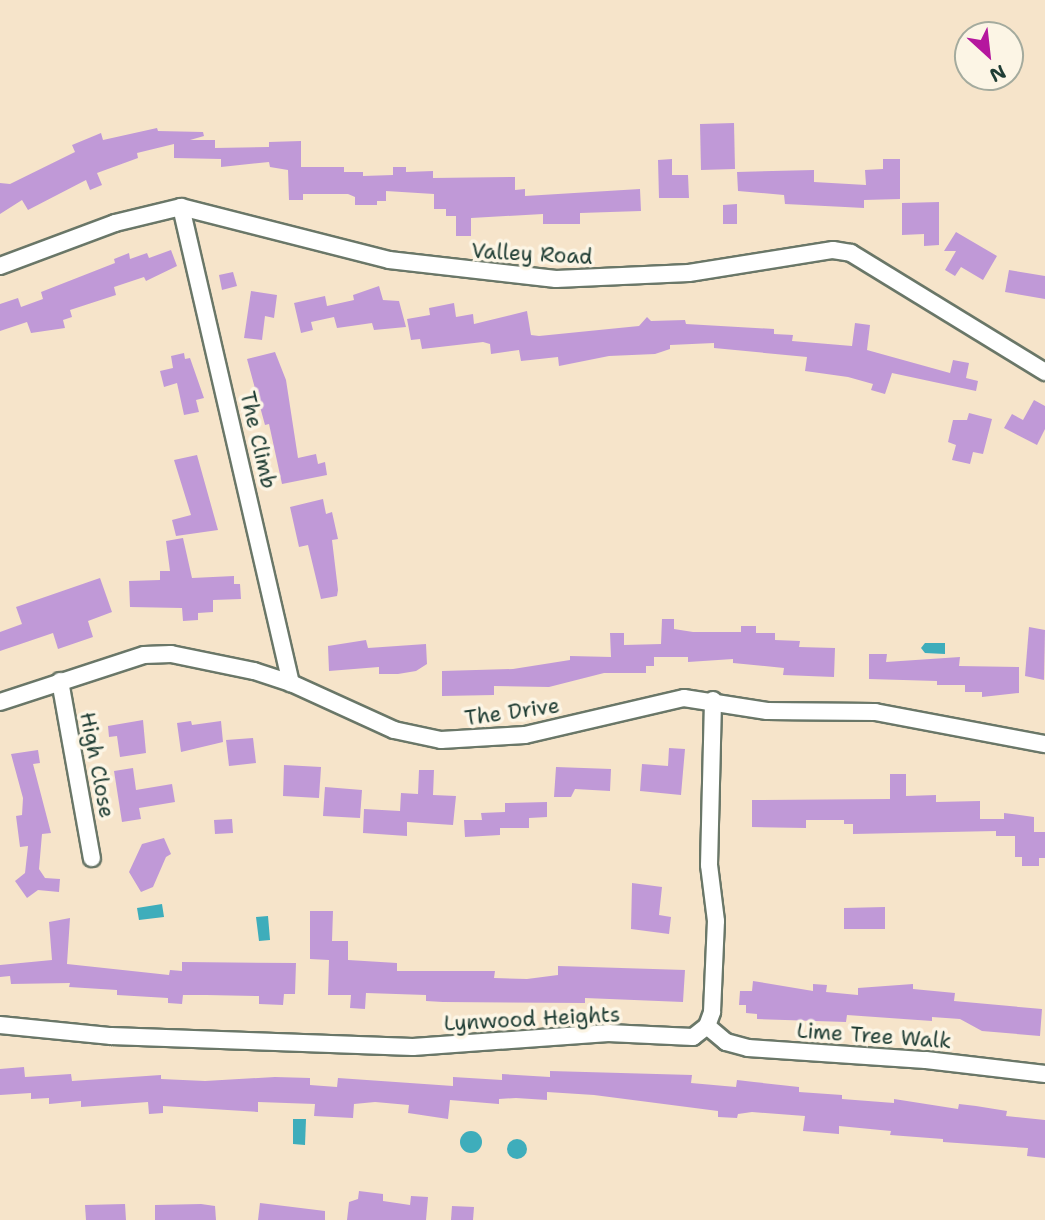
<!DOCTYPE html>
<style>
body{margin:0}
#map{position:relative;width:1045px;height:1220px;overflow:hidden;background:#f6e4ca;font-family:"Shantell Sans",sans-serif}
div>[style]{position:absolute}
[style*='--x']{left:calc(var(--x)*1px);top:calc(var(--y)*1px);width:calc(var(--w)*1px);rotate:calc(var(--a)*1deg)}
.water>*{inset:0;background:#3eadbb}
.round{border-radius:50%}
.building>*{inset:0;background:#c099d7}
.roads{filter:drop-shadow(2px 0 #6a7768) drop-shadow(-2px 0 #6a7768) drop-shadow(0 2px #6a7768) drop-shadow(0 -2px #6a7768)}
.minor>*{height:16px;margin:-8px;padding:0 8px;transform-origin:8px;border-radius:8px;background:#fff}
span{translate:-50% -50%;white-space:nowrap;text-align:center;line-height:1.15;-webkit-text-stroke:7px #fcf5e5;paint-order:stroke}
.street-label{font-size:21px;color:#1f3d34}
.north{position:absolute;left:954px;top:21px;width:70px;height:70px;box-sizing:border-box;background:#fcf5e5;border:2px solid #a4ab9e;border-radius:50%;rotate:153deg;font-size:19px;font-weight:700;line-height:28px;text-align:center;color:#1f3d34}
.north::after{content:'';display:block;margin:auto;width:24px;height:32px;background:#b5179e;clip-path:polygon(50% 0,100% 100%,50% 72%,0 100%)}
</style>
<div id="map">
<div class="water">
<i style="clip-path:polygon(925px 643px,945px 643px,945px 654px,925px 653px,921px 648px)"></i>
<i style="clip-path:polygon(162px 904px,164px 917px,139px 920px,137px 908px)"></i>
<i style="clip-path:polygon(268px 916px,270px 940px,259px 941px,256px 917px)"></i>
<i style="clip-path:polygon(293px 1119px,306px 1119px,305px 1145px,293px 1144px)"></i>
<i class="round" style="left:460px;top:1131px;width:22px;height:22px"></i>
<i class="round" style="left:507px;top:1139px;width:20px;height:20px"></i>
</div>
<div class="building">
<i style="clip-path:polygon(734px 123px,735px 169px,701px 170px,700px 124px)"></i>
<i style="clip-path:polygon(157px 128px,158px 131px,203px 132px,204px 136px,190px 140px,215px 140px,215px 148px,269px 147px,269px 142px,301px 141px,301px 167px,344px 167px,344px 172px,363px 172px,363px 176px,393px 175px,393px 167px,406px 167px,406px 172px,433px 171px,433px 178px,515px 177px,515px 190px,525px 189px,525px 196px,640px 189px,641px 211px,580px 213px,580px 224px,543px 224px,543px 214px,471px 218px,471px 236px,456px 236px,456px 216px,446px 216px,446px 209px,434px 209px,434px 194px,386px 191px,386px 201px,377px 201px,377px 205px,355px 205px,355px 197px,348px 194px,303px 194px,303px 200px,289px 200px,288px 170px,270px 167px,269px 162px,221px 167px,221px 159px,174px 158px,174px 144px,137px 153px,138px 158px,97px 173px,102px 185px,90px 190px,86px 180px,28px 210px,22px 200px,0 214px,0 183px,10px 184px,75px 152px,72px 145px,101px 133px,103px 140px)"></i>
<i style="clip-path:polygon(672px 159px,672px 175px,688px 175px,689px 198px,659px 198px,658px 160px)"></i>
<i style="clip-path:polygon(883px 159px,900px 159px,900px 199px,864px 200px,864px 208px,845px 207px,785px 204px,784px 195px,738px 191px,737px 172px,814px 170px,814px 182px,866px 185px,865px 170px,883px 169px)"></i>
<i style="clip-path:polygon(939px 202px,939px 245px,924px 246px,924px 234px,902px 235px,902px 203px)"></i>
<i style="clip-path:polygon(737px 204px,737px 224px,723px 224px,723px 205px)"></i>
<i style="clip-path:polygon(956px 232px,997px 256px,983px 280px,961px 267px,955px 276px,945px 270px,956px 251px,944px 251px)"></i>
<i style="clip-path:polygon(171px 250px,177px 266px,146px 281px,144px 277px,114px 287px,116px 295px,70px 310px,72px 317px,63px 320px,65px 328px,31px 333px,27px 322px,0 331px,0 304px,18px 298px,21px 307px,43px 299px,41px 292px,115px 263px,114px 259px,129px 253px,130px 259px,147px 253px,149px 258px)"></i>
<i style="clip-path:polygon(1009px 270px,1045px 276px,1045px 299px,1005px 292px)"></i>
<i style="clip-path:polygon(233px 272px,237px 286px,222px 290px,219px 275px)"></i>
<i style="clip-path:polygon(379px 286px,383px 300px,399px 301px,406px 327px,374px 330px,372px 323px,337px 328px,334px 317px,311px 322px,313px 330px,301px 333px,294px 303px,325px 296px,327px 306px,354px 300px,353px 295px)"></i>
<i style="clip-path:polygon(251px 291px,277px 295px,274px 318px,265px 316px,262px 340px,244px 338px)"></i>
<i style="clip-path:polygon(454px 303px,456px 317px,473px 314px,474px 324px,527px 311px,531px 335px,539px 336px,639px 326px,647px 317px,651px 321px,685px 320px,686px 324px,774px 329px,774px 334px,793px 335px,792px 341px,852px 346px,855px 323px,870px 325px,867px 350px,950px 373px,953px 360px,969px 363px,966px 378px,978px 381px,976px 391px,892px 373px,885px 394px,871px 390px,873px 384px,848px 377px,805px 371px,807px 357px,714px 348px,714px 343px,670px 345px,670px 349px,655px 354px,609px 356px,559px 366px,558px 357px,521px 361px,519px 350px,491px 354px,490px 344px,483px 342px,422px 349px,420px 339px,411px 340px,407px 319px,430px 315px,429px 308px)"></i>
<i style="clip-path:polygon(275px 352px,286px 380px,298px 458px,316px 454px,318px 464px,325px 462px,327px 475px,282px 484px,269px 424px,265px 425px,247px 359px)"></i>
<i style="clip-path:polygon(184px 353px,185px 359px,190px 358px,204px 398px,196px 400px,199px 412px,184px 415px,177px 383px,164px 387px,160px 371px,173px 368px,171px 356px)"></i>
<i style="clip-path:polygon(1034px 400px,1045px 406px,1045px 429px,1037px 445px,1004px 428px,1012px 414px,1023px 420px)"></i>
<i style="clip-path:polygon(969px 413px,992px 419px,983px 454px,973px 452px,970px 464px,952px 460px,956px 445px,948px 442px,953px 420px,967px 420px)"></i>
<i style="clip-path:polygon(197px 455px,218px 530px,176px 536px,172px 520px,191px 515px,174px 460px)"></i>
<i style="clip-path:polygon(323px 499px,326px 514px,332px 512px,338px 539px,332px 540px,338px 590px,337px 596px,321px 599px,308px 545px,299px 547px,290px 507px)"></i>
<i style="clip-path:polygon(183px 538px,192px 578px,234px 576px,234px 584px,240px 584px,241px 599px,213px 600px,213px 612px,198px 613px,198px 620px,183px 621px,182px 608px,130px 607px,129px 581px,160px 580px,160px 571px,170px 571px,166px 541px)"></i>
<i style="clip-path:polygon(100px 578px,112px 612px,88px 621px,93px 637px,58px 649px,53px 633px,0 651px,0 632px,22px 624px,16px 607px)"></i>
<i style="clip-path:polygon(662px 619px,674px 619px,674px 629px,693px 632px,741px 632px,741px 626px,756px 626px,756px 633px,775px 633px,775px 640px,800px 641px,799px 647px,835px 648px,834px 677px,783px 675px,784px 668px,733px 663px,733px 659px,688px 662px,688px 657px,654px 657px,654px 666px,646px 666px,646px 673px,604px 673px,549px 687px,494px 686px,494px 695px,442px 696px,442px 671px,513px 669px,570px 660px,570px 656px,611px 657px,610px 633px,624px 633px,624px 645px,661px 644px)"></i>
<i style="clip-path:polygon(1029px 627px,1045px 630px,1044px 680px,1025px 676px)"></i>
<i style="clip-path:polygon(366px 640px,368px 648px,426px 644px,427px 664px,416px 671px,398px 674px,379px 674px,379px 667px,329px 671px,328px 646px)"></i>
<i style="clip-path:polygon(869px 654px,887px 654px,886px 662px,960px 657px,959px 666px,1019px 667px,1019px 693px,982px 697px,982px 692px,965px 692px,965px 685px,937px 685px,937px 681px,869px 679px)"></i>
<i style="clip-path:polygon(143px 720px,146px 753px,120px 757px,117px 736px,109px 737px,108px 726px)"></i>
<i style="clip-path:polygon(191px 721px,192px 725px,221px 721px,223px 742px,181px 752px,177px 723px)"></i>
<i style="clip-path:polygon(253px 738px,256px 763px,229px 766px,226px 740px)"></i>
<i style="clip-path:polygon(669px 748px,685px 749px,681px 795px,640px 791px,642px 764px,668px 766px)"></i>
<i style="clip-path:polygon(38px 750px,40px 763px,33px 764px,51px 833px,42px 834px,39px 869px,45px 878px,60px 879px,59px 892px,38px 890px,27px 898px,15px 881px,25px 873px,28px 846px,20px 847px,16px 816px,22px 815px,23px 798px,11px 754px)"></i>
<i style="clip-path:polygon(284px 765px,321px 767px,319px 798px,283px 796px)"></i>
<i style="clip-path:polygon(556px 767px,611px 769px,610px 791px,575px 789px,571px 797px,554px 797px)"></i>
<i style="clip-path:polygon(133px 768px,136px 790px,172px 784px,175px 802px,139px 808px,141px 819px,122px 822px,114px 771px)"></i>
<i style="clip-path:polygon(419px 770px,434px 770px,433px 795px,456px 796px,453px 825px,407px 822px,407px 836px,363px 833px,364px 809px,400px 811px,401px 793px,418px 794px)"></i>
<i style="clip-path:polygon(890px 774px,906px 774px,906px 796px,936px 795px,936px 802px,980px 801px,980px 819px,1004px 819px,1004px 813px,1034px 817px,1034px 832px,1045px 832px,1045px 858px,1039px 858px,1039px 866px,1022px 866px,1022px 857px,1015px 857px,1015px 836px,996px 836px,996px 831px,853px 834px,853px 824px,844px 824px,844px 820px,806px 820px,806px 828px,752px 827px,752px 800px,890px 799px)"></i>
<i style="clip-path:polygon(325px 787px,362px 790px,360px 818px,323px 816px)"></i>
<i style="clip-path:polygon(547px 802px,547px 817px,529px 818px,529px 828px,500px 828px,500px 835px,465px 837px,464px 820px,482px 820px,481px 813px,505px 812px,505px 803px)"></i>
<i style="clip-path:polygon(232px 819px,233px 833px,215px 834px,214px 820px)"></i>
<i style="clip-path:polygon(164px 838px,171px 854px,166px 857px,153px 887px,141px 892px,129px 872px,142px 844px)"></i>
<i style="clip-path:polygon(632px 883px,662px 887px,659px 915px,671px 917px,669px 934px,631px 929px)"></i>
<i style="clip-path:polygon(885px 907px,885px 929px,844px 929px,844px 908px)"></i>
<i style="clip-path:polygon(310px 911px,333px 911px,332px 941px,348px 941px,348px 960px,397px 963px,397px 971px,495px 971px,494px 978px,527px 979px,558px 975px,558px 966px,685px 970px,683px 1002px,585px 998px,585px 1003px,443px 1002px,426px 1001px,426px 995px,366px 993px,365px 1009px,350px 1008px,351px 995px,328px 995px,329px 960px,310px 959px)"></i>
<i style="clip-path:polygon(70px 918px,67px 964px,169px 975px,170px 970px,182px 971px,182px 962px,296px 963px,295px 994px,284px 994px,283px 1005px,259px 1004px,259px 996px,206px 995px,183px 995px,182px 1004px,168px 1003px,168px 998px,117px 995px,117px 990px,69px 987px,70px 983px,11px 984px,10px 976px,0 977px,0 965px,52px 960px,49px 922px)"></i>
<i style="clip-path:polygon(753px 981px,813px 991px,813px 984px,827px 985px,826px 992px,858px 995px,858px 988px,913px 984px,913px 989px,955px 993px,954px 1001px,1042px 1009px,1040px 1036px,982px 1031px,960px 1019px,932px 1017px,932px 1021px,847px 1015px,846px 1022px,757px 1019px,757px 1014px,746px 1013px,746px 1005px,739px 1005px,740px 991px,752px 991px)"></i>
<i style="clip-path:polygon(24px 1067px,25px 1077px,71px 1074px,72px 1081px,161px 1075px,161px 1079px,205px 1081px,275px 1077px,310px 1078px,310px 1085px,337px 1087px,338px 1078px,453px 1086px,453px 1077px,502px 1080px,502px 1074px,550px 1077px,550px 1071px,692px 1075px,691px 1083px,736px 1087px,737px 1080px,754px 1082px,799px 1087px,799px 1092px,842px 1095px,842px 1099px,894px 1103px,894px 1099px,958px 1109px,959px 1104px,976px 1106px,1007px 1111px,1006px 1116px,1045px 1120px,1045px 1158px,1027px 1156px,1028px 1148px,943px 1142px,943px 1139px,890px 1135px,891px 1131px,839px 1126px,839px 1134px,803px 1131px,805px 1116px,752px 1112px,738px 1114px,737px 1118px,718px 1117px,718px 1111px,594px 1095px,547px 1092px,547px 1100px,516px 1098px,499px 1099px,499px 1104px,450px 1100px,448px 1119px,408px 1113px,409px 1105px,375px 1102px,354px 1104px,353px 1118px,314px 1116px,315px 1104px,258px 1102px,258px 1112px,163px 1106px,163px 1113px,149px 1114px,148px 1102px,81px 1107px,81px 1101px,49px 1104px,49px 1098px,31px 1099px,31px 1093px,0 1095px,0 1069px)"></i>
<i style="clip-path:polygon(359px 1191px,383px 1194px,383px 1201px,410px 1205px,411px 1196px,428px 1197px,426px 1220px,347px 1220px,349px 1202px,358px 1199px)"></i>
<i style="clip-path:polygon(260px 1203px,325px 1211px,325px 1220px,258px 1220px)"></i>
<i style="clip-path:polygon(125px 1204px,126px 1220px,86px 1220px,85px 1205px)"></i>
<i style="clip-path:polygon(201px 1204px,215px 1206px,216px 1220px,155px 1220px,155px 1205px)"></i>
<i style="clip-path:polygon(452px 1206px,474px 1207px,473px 1220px,451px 1220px)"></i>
</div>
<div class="roads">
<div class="minor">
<i style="--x:181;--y:207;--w:489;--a:77"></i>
<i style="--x:0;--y:266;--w:123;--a:-20.5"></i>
<i style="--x:115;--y:223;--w:68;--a:-13.6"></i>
<i style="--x:181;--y:207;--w:215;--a:14.3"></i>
<i style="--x:389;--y:260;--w:168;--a:6.5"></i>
<i style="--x:556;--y:279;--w:133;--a:-2.6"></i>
<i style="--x:689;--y:273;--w:146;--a:-9.1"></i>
<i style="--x:833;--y:250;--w:18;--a:9"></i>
<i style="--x:851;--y:253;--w:228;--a:31.5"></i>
<i style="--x:60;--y:681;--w:180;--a:79.8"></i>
<i style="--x:0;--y:702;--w:151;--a:-18.1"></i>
<i style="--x:144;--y:655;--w:27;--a:-2"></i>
<i style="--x:171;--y:654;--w:85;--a:11.6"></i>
<i style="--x:254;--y:671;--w:39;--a:18"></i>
<i style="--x:291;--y:683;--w:113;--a:24.5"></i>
<i style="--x:394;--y:730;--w:48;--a:12"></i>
<i style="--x:441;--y:740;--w:84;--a:-3.4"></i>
<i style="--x:525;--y:735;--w:163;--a:-13.1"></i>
<i style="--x:684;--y:698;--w:84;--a:8.9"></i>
<i style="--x:767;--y:711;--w:108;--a:0.5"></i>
<i style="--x:875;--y:712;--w:173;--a:10.7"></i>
<i style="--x:0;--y:1025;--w:112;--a:5.7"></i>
<i style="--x:111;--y:1036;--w:302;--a:2.1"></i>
<i style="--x:413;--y:1047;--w:196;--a:-4.1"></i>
<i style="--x:608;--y:1033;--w:85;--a:2.7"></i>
<i style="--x:693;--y:1037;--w:18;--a:-38"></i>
<i style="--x:707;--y:1026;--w:15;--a:-70"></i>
<i style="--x:712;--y:1012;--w:91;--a:-87.5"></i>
<i style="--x:716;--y:921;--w:56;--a:-97.1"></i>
<i style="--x:709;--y:865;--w:165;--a:-88.6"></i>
<i style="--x:707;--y:1026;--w:25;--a:40"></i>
<i style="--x:726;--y:1042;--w:23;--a:15"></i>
<i style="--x:748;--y:1048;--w:178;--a:3.9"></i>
<i style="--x:926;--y:1060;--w:120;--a:6.7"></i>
</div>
</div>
<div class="street-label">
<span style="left:532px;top:254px;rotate:3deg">Valley Road</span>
<span style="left:258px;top:440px;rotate:77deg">The Climb</span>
<span style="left:512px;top:712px;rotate:-8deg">The Drive</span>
<span style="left:97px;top:765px;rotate:79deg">High Close</span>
<span style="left:532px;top:1019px;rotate:-3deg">Lynwood Heights</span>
<span style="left:874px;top:1036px;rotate:4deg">Lime Tree Walk</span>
</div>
<div class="north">N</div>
</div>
